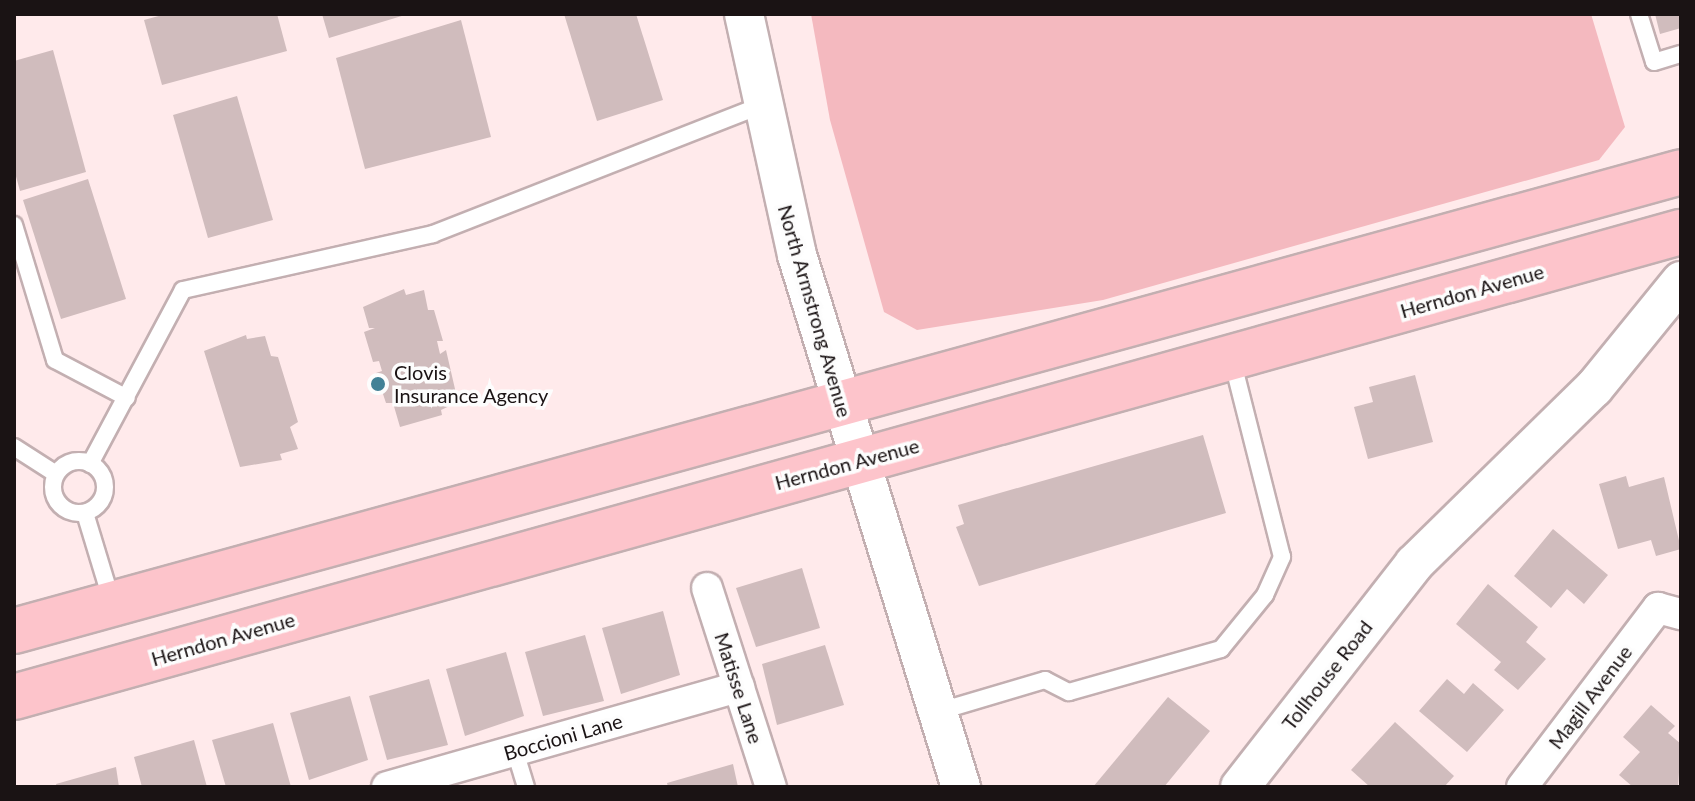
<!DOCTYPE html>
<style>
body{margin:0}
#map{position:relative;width:1695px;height:801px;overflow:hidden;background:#ffeaeb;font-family:Lato,sans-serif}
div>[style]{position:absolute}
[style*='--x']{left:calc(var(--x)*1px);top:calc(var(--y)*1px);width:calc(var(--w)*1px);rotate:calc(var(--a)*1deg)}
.green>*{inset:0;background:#f4b9bf}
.building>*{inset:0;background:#d0bcbd}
.roads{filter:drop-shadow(2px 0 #c3afb1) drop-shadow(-2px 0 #c3afb1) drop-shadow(0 2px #c3afb1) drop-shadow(0 -2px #c3afb1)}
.service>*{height:16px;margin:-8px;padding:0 8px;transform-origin:8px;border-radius:8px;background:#fff}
.service>.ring{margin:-8px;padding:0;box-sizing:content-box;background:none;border:16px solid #fff;border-radius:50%}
.minor>*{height:30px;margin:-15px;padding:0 15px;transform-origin:15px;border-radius:15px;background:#fff}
.tertiary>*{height:38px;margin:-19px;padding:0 19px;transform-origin:19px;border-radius:19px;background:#fff}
.primary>*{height:44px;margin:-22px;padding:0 22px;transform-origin:22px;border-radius:22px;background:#fdc4cb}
.dots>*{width:22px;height:22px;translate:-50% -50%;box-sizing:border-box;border:4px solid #fdfdfd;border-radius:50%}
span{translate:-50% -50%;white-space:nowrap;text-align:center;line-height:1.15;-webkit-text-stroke:7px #fdfdfd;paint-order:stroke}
.street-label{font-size:20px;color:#1a1314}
.poi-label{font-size:20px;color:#1a1314}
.left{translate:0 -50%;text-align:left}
.frame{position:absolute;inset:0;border:16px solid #1a1314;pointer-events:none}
</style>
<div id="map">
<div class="green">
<i style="clip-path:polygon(811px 14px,1591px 14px,1625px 127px,1599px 160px,1103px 300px,917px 330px,884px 312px,830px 120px)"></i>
</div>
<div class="building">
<i style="clip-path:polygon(166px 14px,277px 14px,287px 51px,162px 85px,144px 20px)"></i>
<i style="clip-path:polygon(322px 14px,404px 14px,405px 15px,329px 38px)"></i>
<i style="clip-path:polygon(564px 14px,636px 14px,663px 100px,597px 121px)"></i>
<i style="clip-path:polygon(1655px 14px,1681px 14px,1681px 28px,1660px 34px)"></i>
<i style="clip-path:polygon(461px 20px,491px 137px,365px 169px,336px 58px)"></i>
<i style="clip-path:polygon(53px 50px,86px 172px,20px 191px,14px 169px,14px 61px)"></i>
<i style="clip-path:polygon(237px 96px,273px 220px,208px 238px,173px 115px)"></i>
<i style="clip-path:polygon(88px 179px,126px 299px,61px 319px,23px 200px)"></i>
<i style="clip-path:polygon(404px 289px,406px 295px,424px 290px,428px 310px,434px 310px,443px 341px,437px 341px,440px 354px,446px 350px,458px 402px,441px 410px,442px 415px,400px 427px,393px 403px,386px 403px,376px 373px,382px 371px,379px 361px,373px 362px,364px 332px,375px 328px,369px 328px,363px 307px)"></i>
<i style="clip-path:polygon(246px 335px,247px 339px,265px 336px,271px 356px,278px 357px,298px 422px,290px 427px,298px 449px,280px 454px,282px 460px,240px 467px,204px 351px)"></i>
<i style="clip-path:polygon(1415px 375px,1433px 442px,1368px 459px,1354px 407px,1373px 402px,1369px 387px)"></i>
<i style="clip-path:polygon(1203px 435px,1226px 513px,979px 586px,956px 527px,964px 524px,958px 505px)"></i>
<i style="clip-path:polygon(1626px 476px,1629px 487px,1664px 477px,1681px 549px,1656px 556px,1651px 540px,1618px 549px,1599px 484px)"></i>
<i style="clip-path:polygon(1553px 529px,1608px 575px,1584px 604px,1567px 589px,1551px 608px,1514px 576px)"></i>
<i style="clip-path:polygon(802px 568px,820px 628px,756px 647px,736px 588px)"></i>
<i style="clip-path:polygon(1488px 584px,1538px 627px,1526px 642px,1546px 659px,1518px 690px,1494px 670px,1501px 662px,1456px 624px)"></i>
<i style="clip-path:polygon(663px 611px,680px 675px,621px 694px,602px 628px)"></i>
<i style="clip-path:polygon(585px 635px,604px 701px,543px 716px,525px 652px)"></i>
<i style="clip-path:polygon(825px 645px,844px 705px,777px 725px,762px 664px)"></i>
<i style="clip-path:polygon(506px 652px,524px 716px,465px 736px,446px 669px)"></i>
<i style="clip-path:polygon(429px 679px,448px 745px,387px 760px,369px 696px)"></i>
<i style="clip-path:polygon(1447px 679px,1464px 694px,1473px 683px,1504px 710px,1467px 752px,1419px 711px)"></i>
<i style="clip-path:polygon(350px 696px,368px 760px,309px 780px,290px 713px)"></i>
<i style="clip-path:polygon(1168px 697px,1210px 731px,1164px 787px,1093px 787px)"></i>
<i style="clip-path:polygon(1651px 705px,1675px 726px,1668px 733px,1681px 744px,1678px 787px,1633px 787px,1619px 775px,1640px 752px,1623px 737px)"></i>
<i style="clip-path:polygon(1395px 722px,1454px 776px,1444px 787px,1370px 787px,1351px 770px)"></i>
<i style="clip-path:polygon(273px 723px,291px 787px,226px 787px,212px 740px)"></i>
<i style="clip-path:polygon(194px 740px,207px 787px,142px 787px,134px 757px)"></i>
<i style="clip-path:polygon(733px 764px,738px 787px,668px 787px,667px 783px)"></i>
<i style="clip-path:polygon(116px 767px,119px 787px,57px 787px,56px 784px)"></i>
</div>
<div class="roads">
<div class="service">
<i style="--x:1639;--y:14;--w:50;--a:72.6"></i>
<i style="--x:1654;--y:62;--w:28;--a:-17"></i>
<i style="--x:14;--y:225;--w:141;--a:73.1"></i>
<i style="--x:55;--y:360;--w:81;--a:27.8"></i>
<i style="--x:14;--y:447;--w:50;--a:32.7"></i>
<i class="ring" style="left:53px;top:461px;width:36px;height:36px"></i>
<i style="--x:90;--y:464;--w:197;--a:-61.9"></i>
<i style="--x:183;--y:290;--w:256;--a:-12.6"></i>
<i style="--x:433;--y:234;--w:353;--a:-21.4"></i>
<i style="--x:85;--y:513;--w:93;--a:73.1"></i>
<i style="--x:937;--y:712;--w:113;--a:-16.5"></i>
<i style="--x:1045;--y:680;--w:27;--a:27"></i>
<i style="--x:1069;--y:692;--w:158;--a:-15.8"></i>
<i style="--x:1221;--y:649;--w:70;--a:-50.8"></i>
<i style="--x:1265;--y:595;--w:42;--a:-65.9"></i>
<i style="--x:1282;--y:557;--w:203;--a:-104.2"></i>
<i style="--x:515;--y:751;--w:38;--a:73"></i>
</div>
<div class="minor">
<i style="--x:707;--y:588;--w:209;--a:72.2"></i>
<i style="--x:387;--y:787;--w:366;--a:-15.9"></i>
<i style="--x:1522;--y:787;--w:225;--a:-52.8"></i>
<i style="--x:1658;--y:608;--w:24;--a:15"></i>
</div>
<div class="tertiary">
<i style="--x:744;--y:14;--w:247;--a:77.6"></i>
<i style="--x:797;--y:255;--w:557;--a:72.87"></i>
<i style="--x:1240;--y:787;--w:283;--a:-52"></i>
<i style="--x:1414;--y:564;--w:252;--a:-44.4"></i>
<i style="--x:1594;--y:388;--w:138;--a:-50.9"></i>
</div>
<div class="primary">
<i style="--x:14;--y:631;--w:1729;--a:-15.39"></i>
<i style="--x:14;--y:697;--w:1731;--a:-15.59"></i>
</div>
</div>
<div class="dots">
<i style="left:378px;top:384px;background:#428196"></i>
</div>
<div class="street-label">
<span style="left:1472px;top:291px;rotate:-16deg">Herndon Avenue</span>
<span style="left:815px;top:311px;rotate:74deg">North Armstrong Avenue</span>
<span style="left:847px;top:464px;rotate:-15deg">Herndon Avenue</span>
<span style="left:223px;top:639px;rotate:-16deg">Herndon Avenue</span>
<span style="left:1327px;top:675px;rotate:-52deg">Tollhouse Road</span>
<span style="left:739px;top:688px;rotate:72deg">Matisse Lane</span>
<span style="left:1590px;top:697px;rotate:-53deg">Magill Avenue</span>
<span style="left:563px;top:737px;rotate:-16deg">Boccioni Lane</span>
</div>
<div class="poi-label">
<span class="left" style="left:394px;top:384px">Clovis<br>Insurance Agency</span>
</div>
<div class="frame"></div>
</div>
